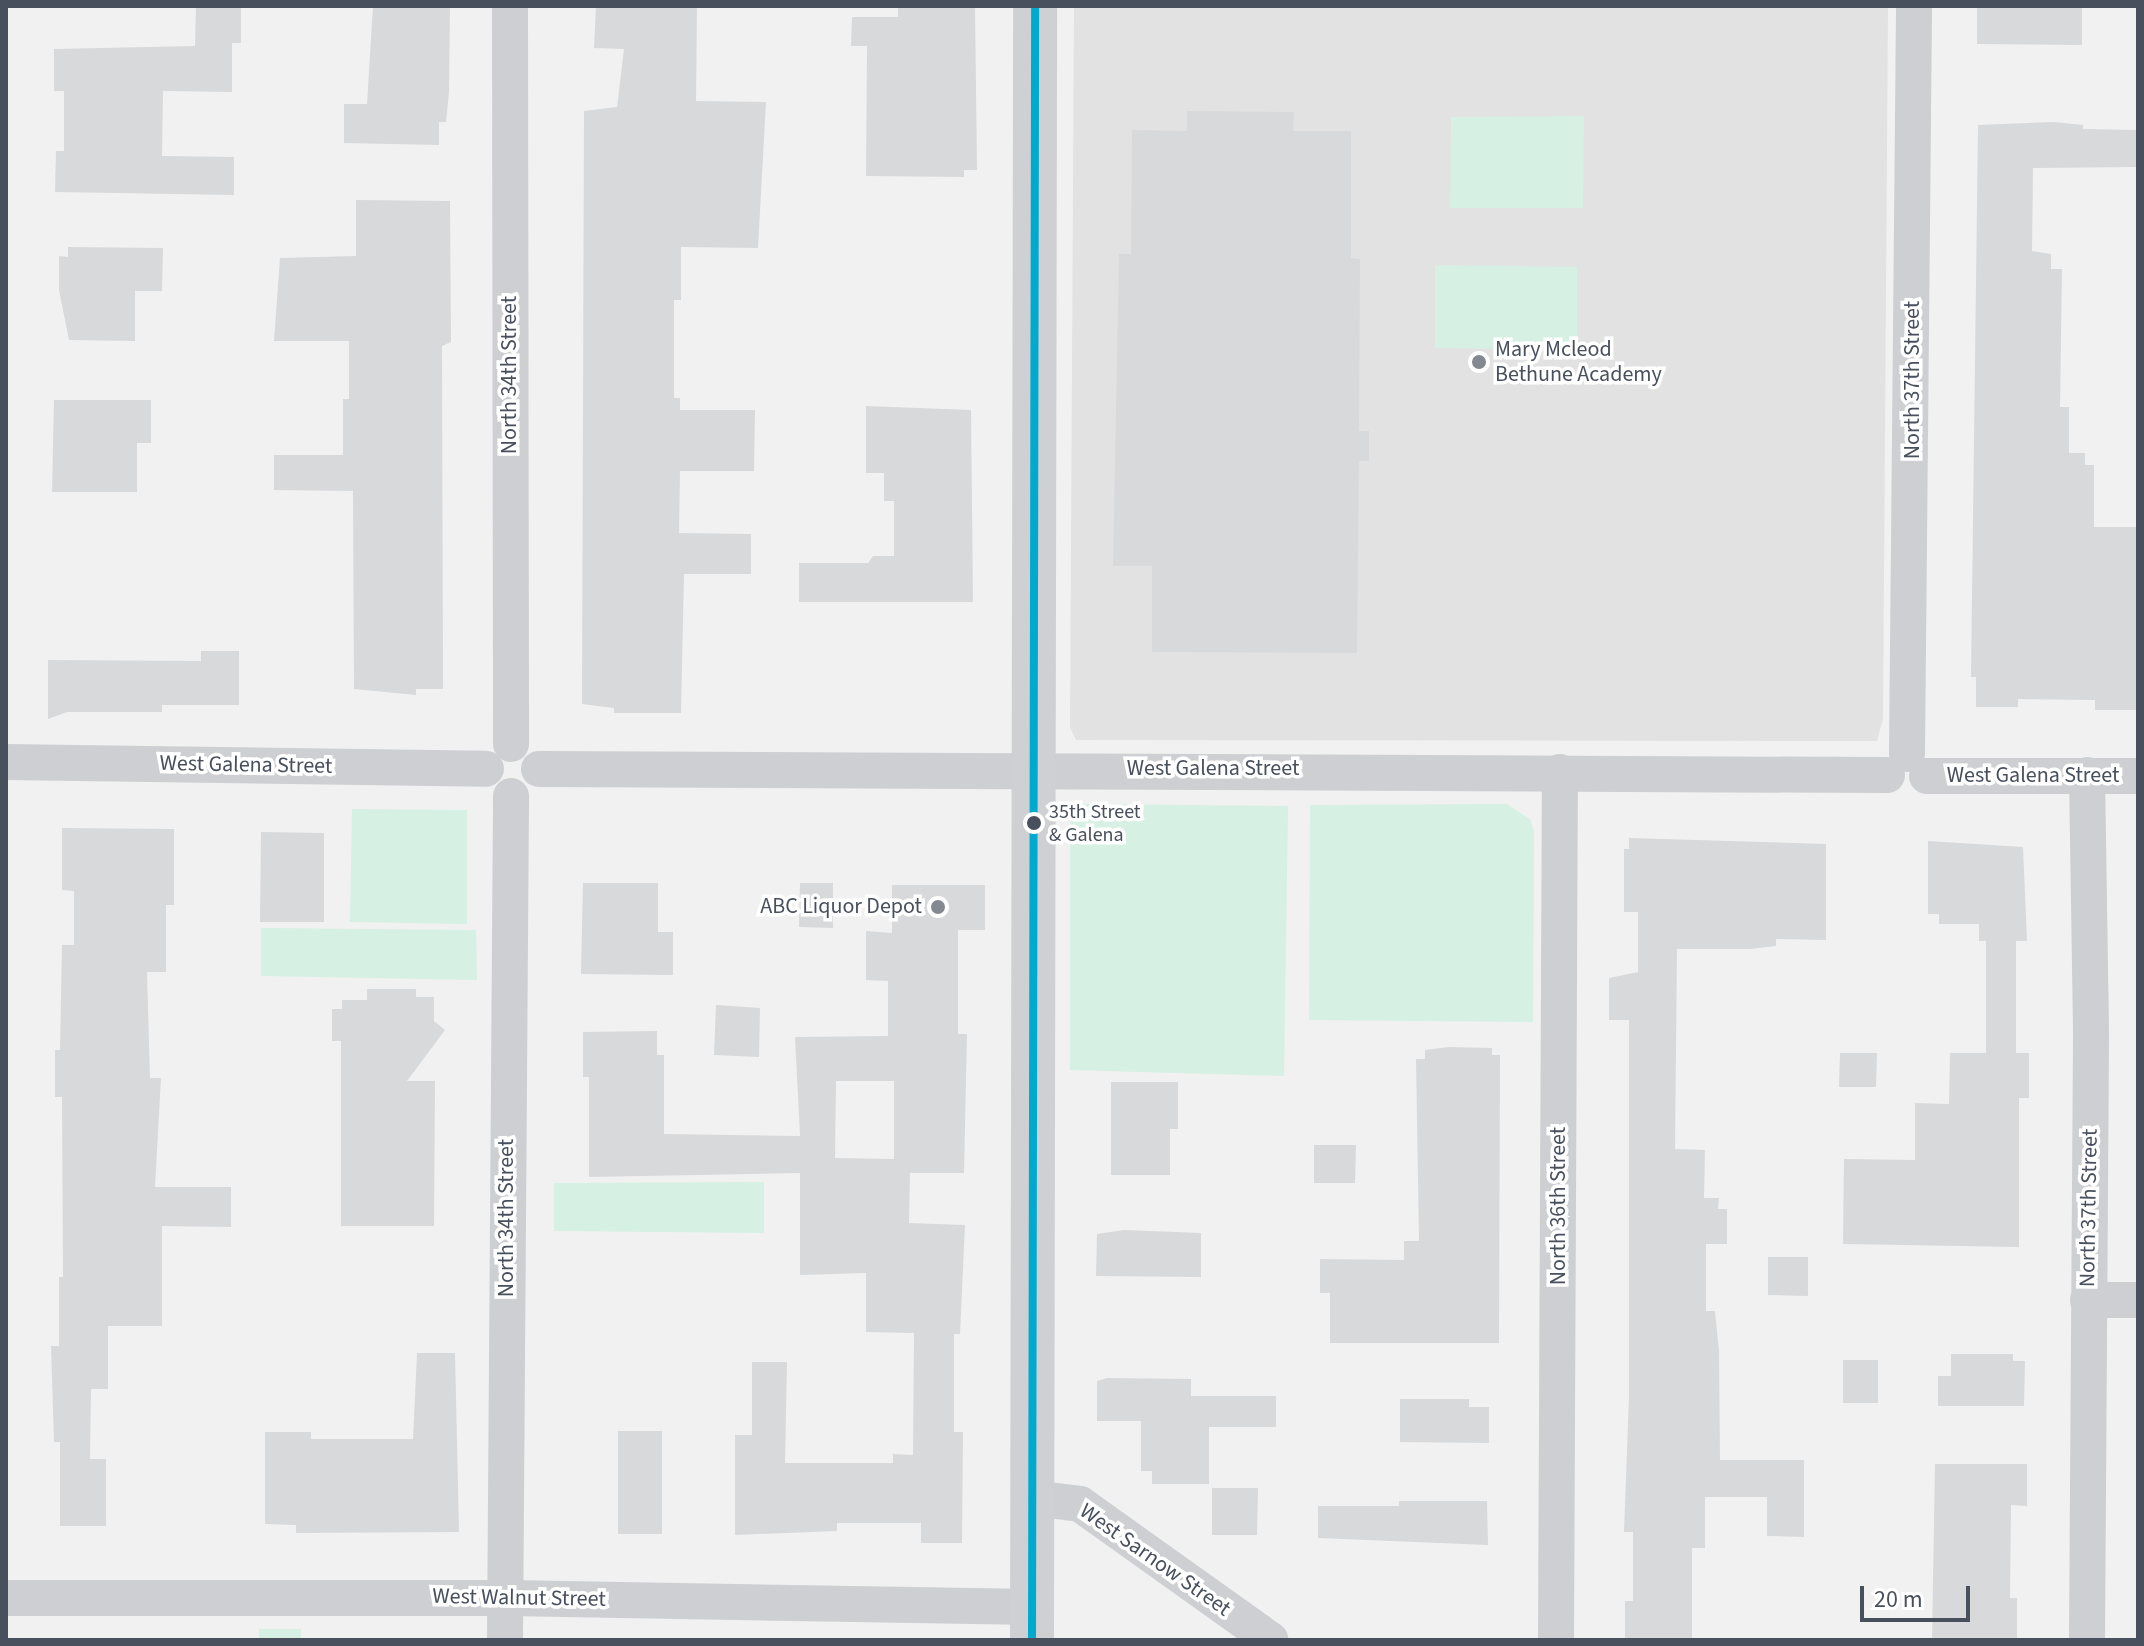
<!DOCTYPE html>
<style>
body{margin:0}
#map{position:relative;width:2144px;height:1646px;overflow:hidden;background:#f1f1f1;font-family:"Source Sans 3",sans-serif}
div>[style]{position:absolute}
[style*='--x']{left:calc(var(--x)*1px);top:calc(var(--y)*1px);width:calc(var(--w)*1px);rotate:calc(var(--a)*1deg)}
.education>*{inset:0;background:#e3e2e3}
.green>*{inset:0;background:#d6f0e4}
.building>*{inset:0;background:#d8d9db}
.street>*{height:36px;margin:-18px;padding:0 18px;transform-origin:18px;border-radius:18px;background:#cdcfd2}
.secondary>*{height:44px;margin:-22px;padding:0 22px;transform-origin:22px;border-radius:22px;background:#ced0d3}
.bus-1>*{height:8px;margin:-4px;padding:0 4px;transform-origin:4px;border-radius:4px;background:#00a9ce}
.dots>*{width:22px;height:22px;translate:-50% -50%;box-sizing:border-box;border:4px solid #fff;border-radius:50%}
span{translate:-50% -50%;white-space:nowrap;text-align:center;line-height:1.15;-webkit-text-stroke:7px #fff;paint-order:stroke}
.bus-label{font-size:20px;color:#48505d}
.left{translate:0 -50%;text-align:left}
.poi-label{font-size:22px;color:#48505d}
.right{translate:-100% -50%;text-align:right}
.street-label{font-size:22px;color:#48505d}
.frame{position:absolute;inset:0;border:8px solid #48505d;pointer-events:none}
.scale{position:absolute;left:1860px;top:1586px;width:110px;height:36px;box-sizing:border-box;border:4px solid #48505d;border-top:0;padding-left:10px;font-size:24px;line-height:28px;white-space:nowrap;color:#48505d;-webkit-text-stroke:6px #fff;paint-order:stroke}
</style>
<div id="map">
<div class="education">
<i style="clip-path:polygon(1074px 6px,1888px 6px,1883px 719px,1877px 741px,1076px 740px,1070px 727px)"></i>
</div>
<div class="green">
<i style="clip-path:polygon(1584px 116px,1583px 208px,1450px 208px,1451px 117px)"></i>
<i style="clip-path:polygon(1435px 265px,1577px 267px,1577px 350px,1435px 348px)"></i>
<i style="clip-path:polygon(1081px 804px,1288px 806px,1284px 1076px,1070px 1070px,1070px 827px,1072px 811px)"></i>
<i style="clip-path:polygon(1507px 804px,1530px 819px,1534px 831px,1533px 1022px,1309px 1020px,1310px 805px)"></i>
<i style="clip-path:polygon(352px 809px,467px 810px,467px 924px,350px 922px)"></i>
<i style="clip-path:polygon(261px 928px,476px 930px,477px 980px,261px 976px)"></i>
<i style="clip-path:polygon(764px 1182px,764px 1233px,554px 1231px,554px 1183px)"></i>
<i style="clip-path:polygon(259px 1629px,301px 1629px,301px 1640px,259px 1640px)"></i>
</div>
<div class="building">
<i style="clip-path:polygon(196px 6px,241px 6px,241px 43px,232px 43px,232px 92px,163px 91px,162px 156px,234px 157px,234px 195px,55px 192px,56px 151px,64px 151px,64px 91px,54px 91px,54px 49px,195px 46px)"></i>
<i style="clip-path:polygon(373px 6px,450px 6px,449px 92px,446px 122px,439px 122px,439px 145px,344px 143px,344px 104px,367px 104px)"></i>
<i style="clip-path:polygon(596px 6px,697px 6px,696px 101px,766px 102px,758px 248px,681px 247px,681px 300px,674px 300px,674px 398px,680px 398px,680px 410px,755px 410px,754px 471px,680px 471px,679px 533px,751px 534px,751px 574px,684px 574px,681px 713px,614px 713px,614px 708px,582px 704px,584px 111px,617px 107px,624px 49px,594px 48px)"></i>
<i style="clip-path:polygon(898px 6px,975px 6px,977px 170px,964px 170px,964px 177px,866px 176px,867px 46px,851px 46px,852px 17px,898px 17px)"></i>
<i style="clip-path:polygon(1977px 6px,2082px 6px,2082px 45px,1977px 44px)"></i>
<i style="clip-path:polygon(1187px 111px,1294px 112px,1293px 131px,1351px 131px,1351px 258px,1360px 259px,1359px 431px,1369px 431px,1369px 461px,1359px 461px,1357px 653px,1152px 652px,1152px 566px,1113px 566px,1119px 254px,1131px 254px,1132px 130px,1187px 131px)"></i>
<i style="clip-path:polygon(2054px 122px,2083px 125px,2083px 129px,2138px 130px,2138px 167px,2033px 168px,2032px 251px,2051px 254px,2051px 269px,2062px 269px,2060px 407px,2069px 407px,2069px 453px,2085px 453px,2085px 465px,2094px 465px,2094px 527px,2138px 527px,2138px 710px,2095px 710px,2095px 700px,2018px 699px,2018px 707px,1976px 707px,1976px 677px,1971px 677px,1978px 125px)"></i>
<i style="clip-path:polygon(356px 200px,450px 201px,451px 342px,442px 346px,443px 689px,416px 689px,416px 695px,354px 689px,353px 491px,274px 490px,274px 455px,343px 455px,343px 399px,349px 399px,349px 341px,274px 341px,280px 258px,356px 256px)"></i>
<i style="clip-path:polygon(68px 247px,163px 248px,162px 291px,135px 291px,135px 341px,69px 340px,59px 290px,59px 256px,68px 257px)"></i>
<i style="clip-path:polygon(54px 400px,151px 400px,151px 443px,137px 443px,137px 492px,52px 492px)"></i>
<i style="clip-path:polygon(866px 406px,971px 410px,973px 602px,799px 602px,799px 563px,868px 563px,873px 556px,894px 556px,894px 501px,884px 501px,884px 473px,866px 473px)"></i>
<i style="clip-path:polygon(201px 651px,239px 651px,239px 705px,162px 705px,162px 712px,67px 712px,48px 719px,48px 660px,201px 661px)"></i>
<i style="clip-path:polygon(62px 828px,174px 829px,174px 905px,166px 905px,166px 972px,147px 972px,150px 1078px,161px 1078px,155px 1187px,231px 1187px,231px 1227px,162px 1226px,162px 1326px,108px 1326px,108px 1389px,91px 1389px,90px 1459px,106px 1459px,106px 1526px,60px 1526px,60px 1442px,54px 1442px,51px 1346px,59px 1346px,59px 1277px,63px 1277px,62px 1097px,55px 1097px,55px 1050px,60px 1050px,62px 945px,74px 945px,74px 891px,62px 890px)"></i>
<i style="clip-path:polygon(261px 832px,324px 833px,324px 922px,260px 922px)"></i>
<i style="clip-path:polygon(1629px 838px,1826px 844px,1826px 940px,1776px 939px,1776px 946px,1750px 949px,1677px 949px,1675px 1149px,1705px 1150px,1704px 1198px,1719px 1198px,1718px 1209px,1727px 1209px,1727px 1244px,1706px 1244px,1706px 1311px,1715px 1311px,1719px 1351px,1720px 1460px,1804px 1460px,1804px 1537px,1767px 1536px,1767px 1497px,1705px 1497px,1705px 1548px,1692px 1548px,1692px 1640px,1625px 1640px,1625px 1601px,1633px 1601px,1633px 1532px,1624px 1532px,1629px 1396px,1629px 1020px,1609px 1020px,1609px 978px,1638px 972px,1638px 912px,1624px 912px,1624px 849px,1629px 849px)"></i>
<i style="clip-path:polygon(1928px 841px,2023px 847px,2027px 941px,2016px 941px,2016px 1053px,2029px 1053px,2029px 1098px,2019px 1098px,2019px 1247px,1843px 1244px,1844px 1159px,1915px 1160px,1915px 1103px,1949px 1104px,1950px 1053px,1986px 1053px,1986px 941px,1979px 941px,1979px 924px,1939px 924px,1939px 914px,1928px 914px)"></i>
<i style="clip-path:polygon(583px 883px,658px 883px,658px 932px,673px 932px,673px 975px,581px 974px)"></i>
<i style="clip-path:polygon(800px 883px,833px 883px,833px 928px,799px 927px)"></i>
<i style="clip-path:polygon(evenodd,892px 885px,985px 885px,985px 930px,958px 930px,958px 1034px,967px 1034px,964px 1173px,910px 1173px,909px 1223px,965px 1225px,960px 1334px,954px 1334px,954px 1432px,963px 1432px,962px 1543px,921px 1543px,921px 1523px,837px 1523px,837px 1531px,735px 1535px,735px 1435px,752px 1435px,752px 1362px,787px 1362px,785px 1463px,893px 1463px,893px 1454px,913px 1455px,914px 1333px,866px 1332px,866px 1273px,800px 1275px,800px 1173px,589px 1177px,589px 1077px,583px 1077px,583px 1032px,657px 1031px,657px 1055px,664px 1055px,664px 1134px,800px 1136px,795px 1037px,888px 1036px,888px 981px,866px 980px,866px 931px,892px 933px,892px 885px,836px 1081px,894px 1081px,894px 1159px,835px 1158px,836px 1081px)"></i>
<i style="clip-path:polygon(367px 989px,416px 989px,416px 997px,434px 997px,434px 1021px,445px 1030px,407px 1081px,435px 1081px,434px 1226px,341px 1226px,341px 1041px,332px 1041px,332px 1009px,342px 1009px,342px 1000px,367px 1000px)"></i>
<i style="clip-path:polygon(716px 1005px,760px 1008px,759px 1057px,714px 1055px)"></i>
<i style="clip-path:polygon(1449px 1047px,1492px 1048px,1492px 1055px,1500px 1055px,1499px 1343px,1330px 1343px,1330px 1293px,1320px 1293px,1320px 1259px,1404px 1260px,1404px 1241px,1419px 1241px,1416px 1059px,1425px 1059px,1425px 1050px)"></i>
<i style="clip-path:polygon(1840px 1053px,1877px 1053px,1876px 1087px,1839px 1087px)"></i>
<i style="clip-path:polygon(1111px 1082px,1178px 1082px,1178px 1129px,1170px 1129px,1170px 1175px,1111px 1175px)"></i>
<i style="clip-path:polygon(1314px 1145px,1356px 1145px,1355px 1183px,1314px 1183px)"></i>
<i style="clip-path:polygon(1124px 1230px,1201px 1233px,1201px 1277px,1096px 1276px,1097px 1234px)"></i>
<i style="clip-path:polygon(1768px 1257px,1808px 1257px,1808px 1296px,1768px 1295px)"></i>
<i style="clip-path:polygon(417px 1353px,455px 1353px,459px 1532px,296px 1533px,296px 1525px,265px 1524px,265px 1432px,311px 1432px,311px 1439px,413px 1439px)"></i>
<i style="clip-path:polygon(1951px 1354px,2013px 1354px,2013px 1361px,2025px 1361px,2024px 1406px,1938px 1406px,1938px 1376px,1951px 1376px)"></i>
<i style="clip-path:polygon(1843px 1360px,1878px 1360px,1878px 1403px,1843px 1403px)"></i>
<i style="clip-path:polygon(1107px 1378px,1191px 1379px,1191px 1396px,1276px 1396px,1276px 1427px,1209px 1427px,1209px 1484px,1152px 1484px,1152px 1471px,1141px 1471px,1141px 1421px,1097px 1421px,1097px 1381px)"></i>
<i style="clip-path:polygon(1400px 1399px,1469px 1399px,1469px 1407px,1489px 1407px,1489px 1443px,1400px 1442px)"></i>
<i style="clip-path:polygon(618px 1431px,662px 1431px,662px 1534px,618px 1534px)"></i>
<i style="clip-path:polygon(1935px 1464px,2027px 1464px,2027px 1506px,2011px 1505px,2010px 1598px,2017px 1598px,2017px 1640px,1932px 1640px)"></i>
<i style="clip-path:polygon(1212px 1488px,1258px 1488px,1257px 1535px,1212px 1535px)"></i>
<i style="clip-path:polygon(1399px 1501px,1487px 1501px,1488px 1545px,1318px 1538px,1318px 1506px,1399px 1506px)"></i>
</div>
<div class="street">
<i style="--x:510;--y:6;--w:738;--a:89.92"></i>
<i style="--x:1907;--y:754;--w:748;--a:-89.46"></i>
<i style="--x:6;--y:762;--w:480;--a:0.8"></i>
<i style="--x:539;--y:769;--w:1348;--a:0.26"></i>
<i style="--x:2087;--y:775;--w:263;--a:89.1"></i>
<i style="--x:2091;--y:1038;--w:602;--a:90.38"></i>
<i style="--x:1927;--y:776;--w:211;--a:0"></i>
<i style="--x:2088;--y:1300;--w:50;--a:0"></i>
<i style="--x:1033;--y:1498;--w:47;--a:7.3"></i>
<i style="--x:1080;--y:1504;--w:234;--a:35.5"></i>
<i style="--x:6;--y:1598;--w:499;--a:0"></i>
<i style="--x:505;--y:1598;--w:527;--a:0.98"></i>
<i style="--x:505;--y:1640;--w:844;--a:-89.59"></i>
<i style="--x:1556;--y:1640;--w:868;--a:-89.74"></i>
</div>
<div class="secondary">
<i style="--x:1032;--y:1640;--w:1634;--a:-89.89"></i>
</div>
<div class="bus-1">
<i style="--x:1032;--y:1640;--w:1634;--a:-89.89"></i>
</div>
<div class="dots">
<i style="left:1479px;top:362px;background:#838891"></i>
<i style="left:1034px;top:823px;background:#48505d"></i>
<i style="left:938px;top:907px;background:#838891"></i>
</div>
<div class="bus-label">
<span class="left" style="left:1049px;top:824px">35th Street<br>&amp; Galena</span>
</div>
<div class="poi-label">
<span class="left" style="left:1495px;top:362px">Mary Mcleod<br>Bethune Academy</span>
<span class="right" style="left:922px;top:907px">ABC Liquor Depot</span>
</div>
<div class="street-label">
<span style="left:510px;top:375px;rotate:-90deg">North 34th Street</span>
<span style="left:1913px;top:380px;rotate:-90deg">North 37th Street</span>
<span style="left:246px;top:765px;rotate:1deg">West Galena Street</span>
<span style="left:1213px;top:769px">West Galena Street</span>
<span style="left:2033px;top:776px">West Galena Street</span>
<span style="left:1559px;top:1206px;rotate:-90deg">North 36th Street</span>
<span style="left:2089px;top:1208px;rotate:-89deg">North 37th Street</span>
<span style="left:507px;top:1218px;rotate:-90deg">North 34th Street</span>
<span style="left:1155px;top:1560px;rotate:35deg">West Sarnow Street</span>
<span style="left:519px;top:1598px;rotate:1deg">West Walnut Street</span>
</div>
<div class="frame"></div>
<div class="scale">20 m</div>
</div>
